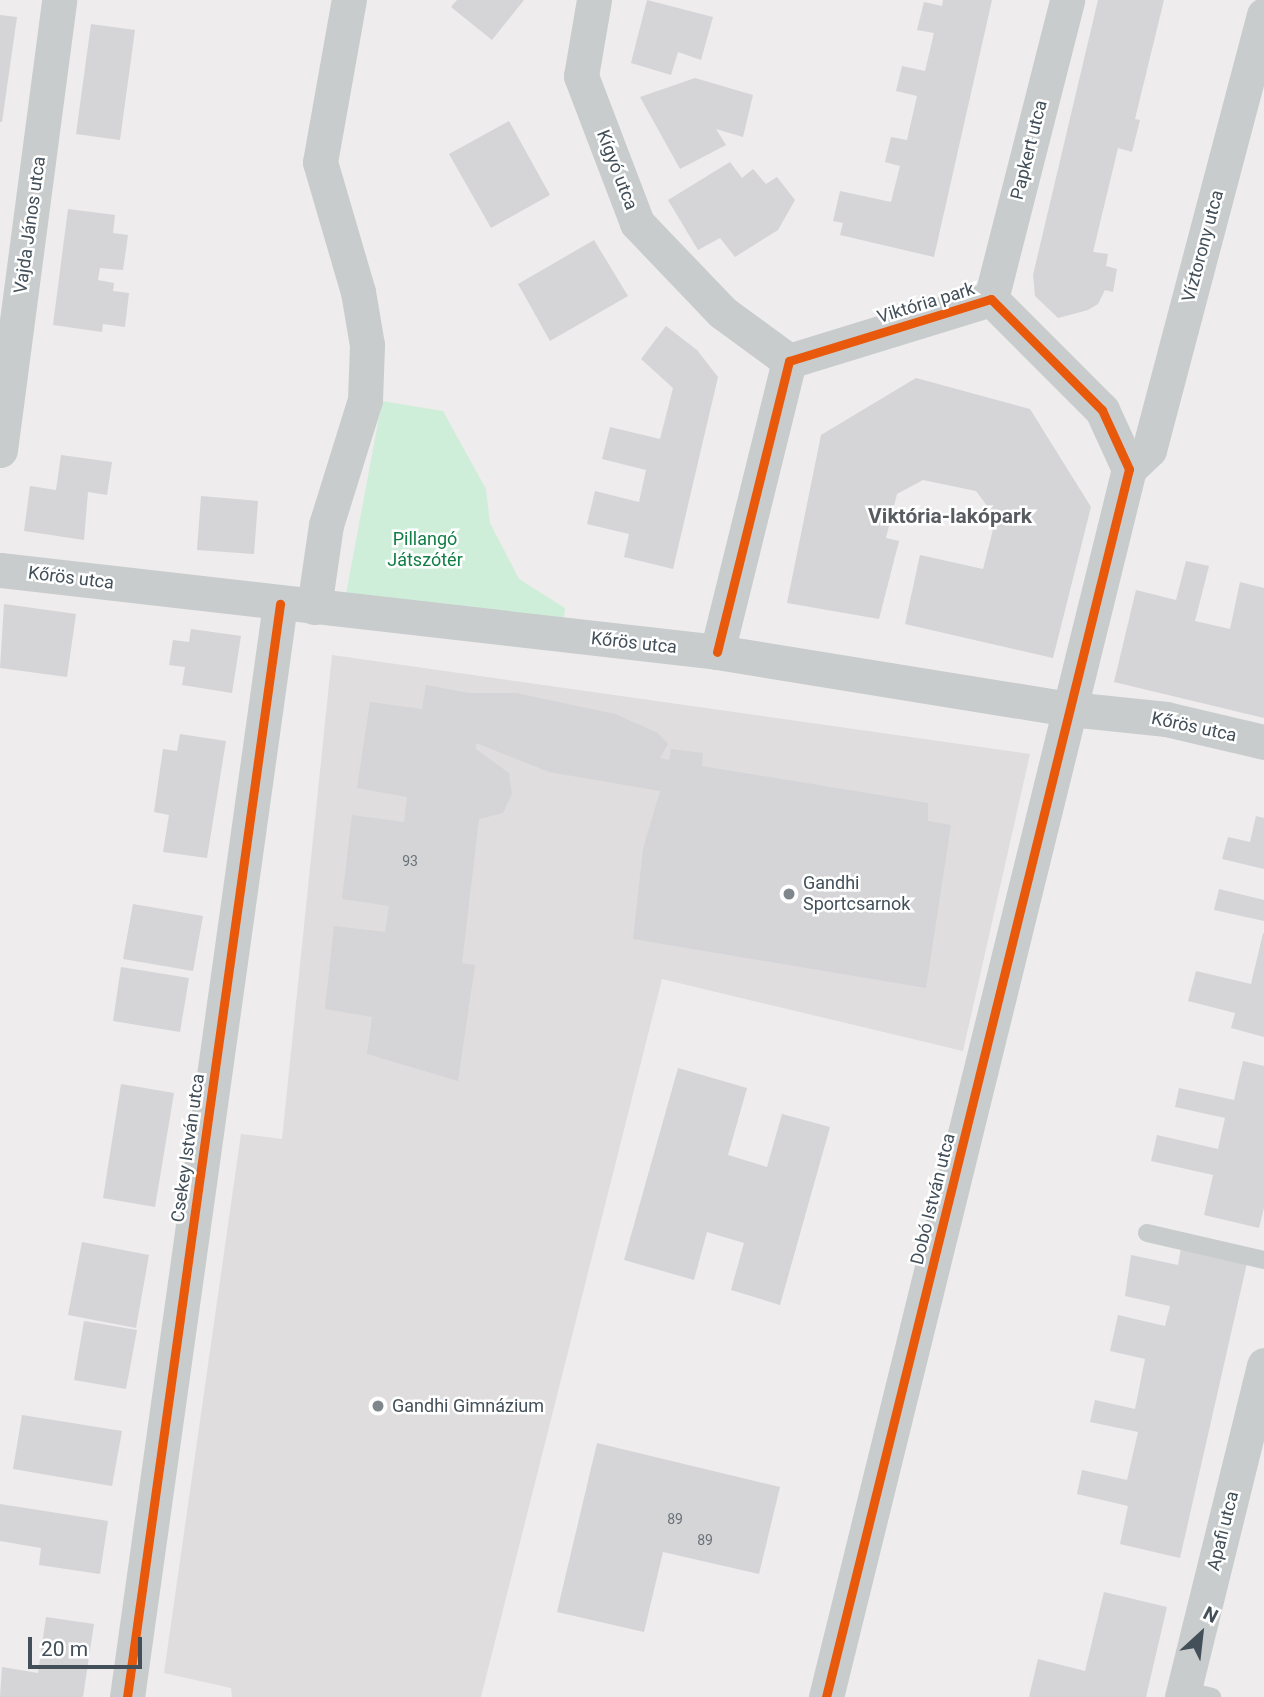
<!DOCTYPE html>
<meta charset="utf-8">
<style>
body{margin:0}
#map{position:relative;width:1264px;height:1697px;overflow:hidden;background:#eeecec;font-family:Roboto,sans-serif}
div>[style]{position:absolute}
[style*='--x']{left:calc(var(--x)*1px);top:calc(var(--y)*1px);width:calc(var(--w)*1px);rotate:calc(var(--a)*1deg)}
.education>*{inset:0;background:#dfddde}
.green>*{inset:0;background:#cfeeda}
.building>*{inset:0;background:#d5d4d7}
.service>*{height:18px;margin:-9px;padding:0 9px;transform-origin:9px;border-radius:9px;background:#c8cccd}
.minor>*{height:35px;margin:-17.5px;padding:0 17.5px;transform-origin:17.5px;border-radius:17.5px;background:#c8cccd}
.cycleway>*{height:9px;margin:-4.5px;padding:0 4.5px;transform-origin:4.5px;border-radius:4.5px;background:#e8590c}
.dots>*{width:19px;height:19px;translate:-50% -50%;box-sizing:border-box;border:4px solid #fff;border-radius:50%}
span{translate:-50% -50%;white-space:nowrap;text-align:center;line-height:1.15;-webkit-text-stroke:5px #fff;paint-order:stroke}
.number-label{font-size:14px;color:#69727a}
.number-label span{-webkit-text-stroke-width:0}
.street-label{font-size:18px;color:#43505a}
.park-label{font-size:18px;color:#127e46}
.poi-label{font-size:18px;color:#43505a}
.left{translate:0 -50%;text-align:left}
.quarter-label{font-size:21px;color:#585c61;font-weight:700}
.north{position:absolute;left:1166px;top:1599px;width:70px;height:70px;-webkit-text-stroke:5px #fff;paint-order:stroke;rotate:27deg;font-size:19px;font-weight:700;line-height:28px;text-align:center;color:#43505a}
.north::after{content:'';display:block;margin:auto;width:24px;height:32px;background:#43505a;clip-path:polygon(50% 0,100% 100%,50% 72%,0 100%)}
.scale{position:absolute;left:28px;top:1637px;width:114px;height:32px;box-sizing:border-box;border:4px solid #43505a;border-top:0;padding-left:9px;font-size:21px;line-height:24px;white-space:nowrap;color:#43505a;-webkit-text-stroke:5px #fff;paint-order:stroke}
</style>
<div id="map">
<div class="education">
<i style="clip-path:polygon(332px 655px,1030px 754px,963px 1051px,662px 979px,481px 1697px,232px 1697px,231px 1688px,164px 1673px,241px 1134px,282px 1139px)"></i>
</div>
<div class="green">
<i style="clip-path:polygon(382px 401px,443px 411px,486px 489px,490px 523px,519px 579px,565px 608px,562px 635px,343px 610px)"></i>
</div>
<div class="building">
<i style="clip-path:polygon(457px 0,524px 0,492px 40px,451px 7px)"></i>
<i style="clip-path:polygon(647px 0,713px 17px,701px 60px,678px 52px,671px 75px,631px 63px)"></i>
<i style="clip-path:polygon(943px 0,992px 0,934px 257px,840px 235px,843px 223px,833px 221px,840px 191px,891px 202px,900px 166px,885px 162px,891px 137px,907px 140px,917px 96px,896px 91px,902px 66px,925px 71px,934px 33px,917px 30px,924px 2px,942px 6px)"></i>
<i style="clip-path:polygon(1098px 0,1164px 0,1135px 119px,1140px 120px,1132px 152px,1118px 148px,1093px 252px,1108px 254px,1106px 266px,1117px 269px,1113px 292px,1105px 290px,1098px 304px,1088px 310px,1058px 318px,1035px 296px,1033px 275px)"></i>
<i style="clip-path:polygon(0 15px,17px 17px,2px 122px,0 122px)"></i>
<i style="clip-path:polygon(91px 24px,135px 30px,120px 140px,76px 134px)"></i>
<i style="clip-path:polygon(695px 78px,753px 95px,743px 137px,716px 129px,726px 145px,680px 169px,640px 97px)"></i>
<i style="clip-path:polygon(509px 121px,550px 195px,491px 228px,449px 154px)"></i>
<i style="clip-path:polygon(730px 162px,742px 178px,753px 169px,766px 184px,777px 177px,795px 200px,778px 230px,735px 257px,720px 238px,698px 250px,668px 200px)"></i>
<i style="clip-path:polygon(68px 209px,115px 215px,113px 233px,128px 235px,123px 270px,100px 268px,98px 280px,114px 283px,113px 291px,129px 293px,125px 327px,103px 324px,102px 332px,53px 325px)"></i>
<i style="clip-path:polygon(594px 240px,628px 296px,550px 341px,518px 284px)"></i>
<i style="clip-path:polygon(666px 326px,697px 350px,718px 377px,673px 569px,624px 557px,629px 534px,587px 524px,595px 491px,639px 502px,646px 470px,602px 459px,610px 427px,660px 439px,673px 388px,641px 359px)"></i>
<i style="clip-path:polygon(916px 378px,1030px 409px,1091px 507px,1053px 658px,905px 624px,920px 555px,983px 569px,996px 518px,976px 491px,923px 480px,897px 494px,886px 538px,899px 541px,879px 619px,787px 603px,821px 435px)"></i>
<i style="clip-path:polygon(61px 455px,112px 462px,107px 495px,88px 492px,84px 540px,24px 531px,30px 486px,56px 490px)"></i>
<i style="clip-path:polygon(201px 496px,258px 501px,254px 554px,197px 550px)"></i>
<i style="clip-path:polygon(1186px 561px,1209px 566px,1195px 621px,1230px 629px,1240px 582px,1264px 588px,1264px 718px,1114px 682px,1136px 590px,1176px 600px)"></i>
<i style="clip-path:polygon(4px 604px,76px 614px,67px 677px,0 668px)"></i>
<i style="clip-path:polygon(191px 629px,241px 636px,232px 693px,182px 685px,185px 667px,169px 665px,173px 640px,189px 642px)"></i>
<i style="clip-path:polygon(426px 685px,469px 693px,516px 693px,615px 714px,658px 733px,668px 744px,660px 758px,669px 760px,671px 749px,703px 753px,702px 766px,928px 803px,928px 821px,951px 825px,926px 988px,633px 939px,643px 849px,660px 791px,549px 772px,476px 743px,476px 749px,509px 773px,512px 794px,503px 813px,479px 819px,462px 963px,475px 965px,458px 1081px,367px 1054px,372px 1017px,325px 1009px,334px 926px,385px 932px,389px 906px,342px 899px,352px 815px,404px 822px,407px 797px,357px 788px,370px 702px,422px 709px)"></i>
<i style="clip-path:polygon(180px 734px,226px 741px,207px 858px,163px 852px,169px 815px,154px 812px,163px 749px,177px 751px)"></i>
<i style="clip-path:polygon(1256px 816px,1264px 818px,1264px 869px,1222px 859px,1228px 837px,1250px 842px)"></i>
<i style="clip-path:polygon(1219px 889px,1264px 900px,1264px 921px,1214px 910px)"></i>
<i style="clip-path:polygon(133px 904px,203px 916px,193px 971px,123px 959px)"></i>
<i style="clip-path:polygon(1263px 933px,1264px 934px,1264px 1037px,1231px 1028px,1235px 1013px,1188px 1001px,1196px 971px,1251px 984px)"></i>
<i style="clip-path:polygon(121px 967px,189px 978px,180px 1032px,113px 1021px)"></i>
<i style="clip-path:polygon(1243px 1061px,1264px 1066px,1264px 1208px,1259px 1228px,1204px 1215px,1213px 1175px,1151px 1161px,1157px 1135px,1218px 1149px,1225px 1118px,1175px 1107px,1179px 1088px,1234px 1100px)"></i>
<i style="clip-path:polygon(678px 1068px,747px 1088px,728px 1155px,767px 1167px,782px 1114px,830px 1127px,780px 1305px,731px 1290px,744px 1243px,707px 1232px,694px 1280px,624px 1260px)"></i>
<i style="clip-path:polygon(121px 1084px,174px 1093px,155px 1207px,103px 1198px)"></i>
<i style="clip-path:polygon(82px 1242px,149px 1255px,136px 1328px,68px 1315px)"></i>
<i style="clip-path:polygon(1181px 1248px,1247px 1263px,1180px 1558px,1120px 1544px,1128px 1506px,1077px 1494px,1082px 1470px,1127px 1480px,1138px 1432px,1090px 1422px,1095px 1400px,1135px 1409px,1145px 1359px,1110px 1351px,1118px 1315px,1165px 1326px,1170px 1306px,1125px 1296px,1131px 1255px,1178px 1265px)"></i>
<i style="clip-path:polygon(84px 1321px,137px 1330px,126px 1389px,74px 1380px)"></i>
<i style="clip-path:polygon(22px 1415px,122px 1431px,112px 1486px,13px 1469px)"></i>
<i style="clip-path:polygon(597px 1443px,780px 1487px,759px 1574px,663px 1552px,644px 1632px,557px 1612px)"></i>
<i style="clip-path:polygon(0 1504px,108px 1521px,100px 1574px,39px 1565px,41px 1548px,0 1541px)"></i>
<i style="clip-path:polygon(1104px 1592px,1167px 1607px,1146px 1697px,1029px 1697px,1038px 1659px,1085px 1671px)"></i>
<i style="clip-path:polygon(46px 1617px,94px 1624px,83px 1697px,0 1697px,2px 1667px,38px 1673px)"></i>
</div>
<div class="service">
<i style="--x:1147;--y:1233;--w:120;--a:13"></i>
<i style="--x:1184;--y:1690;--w:29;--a:14"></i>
</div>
<div class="minor">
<i style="--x:594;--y:0;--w:77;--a:99.7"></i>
<i style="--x:581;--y:76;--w:157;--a:69.1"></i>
<i style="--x:637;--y:223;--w:123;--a:46.3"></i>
<i style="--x:722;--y:312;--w:83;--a:36.2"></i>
<i style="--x:991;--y:299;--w:309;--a:-75.7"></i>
<i style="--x:0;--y:450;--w:454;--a:-82.5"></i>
<i style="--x:1129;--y:469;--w:28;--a:-44"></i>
<i style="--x:1149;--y:450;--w:450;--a:-75.2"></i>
<i style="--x:0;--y:570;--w:722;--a:6.52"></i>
<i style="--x:717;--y:652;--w:358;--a:9.2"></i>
<i style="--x:1070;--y:709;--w:97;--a:5.9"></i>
<i style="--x:1166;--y:719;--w:101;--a:13.2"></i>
<i style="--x:314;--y:607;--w:83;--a:-81.7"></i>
<i style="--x:326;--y:525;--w:131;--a:-72.7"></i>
<i style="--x:365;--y:400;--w:55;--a:-87.9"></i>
<i style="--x:367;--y:345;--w:54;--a:-99.6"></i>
<i style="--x:358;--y:292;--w:135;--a:-106.3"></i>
<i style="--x:320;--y:162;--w:165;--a:-79.9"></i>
<i style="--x:717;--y:652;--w:300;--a:-76.1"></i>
<i style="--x:789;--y:361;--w:211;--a:-17.1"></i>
<i style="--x:991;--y:299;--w:157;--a:45"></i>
<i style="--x:1102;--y:410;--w:65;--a:65.4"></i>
<i style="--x:1129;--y:469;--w:1265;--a:103.86"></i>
<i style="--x:127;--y:1697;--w:1104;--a:-82.03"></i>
<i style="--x:1182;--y:1697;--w:342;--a:-76.1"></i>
</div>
<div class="cycleway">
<i style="--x:717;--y:652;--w:300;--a:-76.1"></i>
<i style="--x:789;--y:361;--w:211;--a:-17.1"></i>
<i style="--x:991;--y:299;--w:157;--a:45"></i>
<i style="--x:1102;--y:410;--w:65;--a:65.4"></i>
<i style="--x:1129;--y:469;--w:1265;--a:103.86"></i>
<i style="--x:127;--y:1697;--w:1104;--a:-82.03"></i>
</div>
<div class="dots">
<i style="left:789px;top:894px;background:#7f878d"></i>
<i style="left:378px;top:1406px;background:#7f878d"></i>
</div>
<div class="number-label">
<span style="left:410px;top:861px">93</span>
<span style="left:675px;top:1519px">89</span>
<span style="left:705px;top:1540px">89</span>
</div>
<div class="street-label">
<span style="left:1029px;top:150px;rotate:-76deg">Papkert utca</span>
<span style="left:617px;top:170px;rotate:69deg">Kígyó utca</span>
<span style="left:30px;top:225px;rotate:-82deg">Vajda János utca</span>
<span style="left:1203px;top:246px;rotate:-75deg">Víztorony utca</span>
<span style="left:926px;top:303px;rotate:-17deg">Viktória park</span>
<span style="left:71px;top:578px;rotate:7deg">Kőrös utca</span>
<span style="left:634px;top:643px;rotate:6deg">Kőrös utca</span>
<span style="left:1194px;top:727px;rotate:12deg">Kőrös utca</span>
<span style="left:188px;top:1148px;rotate:-82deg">Csekey István utca</span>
<span style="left:933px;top:1199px;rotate:-76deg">Dobó István utca</span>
<span style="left:1223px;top:1531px;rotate:-76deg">Apafi utca</span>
</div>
<div class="park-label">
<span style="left:425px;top:550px">Pillangó<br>Játszótér</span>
</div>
<div class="poi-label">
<span class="left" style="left:803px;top:894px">Gandhi<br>Sportcsarnok</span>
<span class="left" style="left:392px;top:1406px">Gandhi Gimnázium</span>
</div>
<div class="quarter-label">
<span style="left:950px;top:516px">Viktória-lakópark</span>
</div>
<div class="north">N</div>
<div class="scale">20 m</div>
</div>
